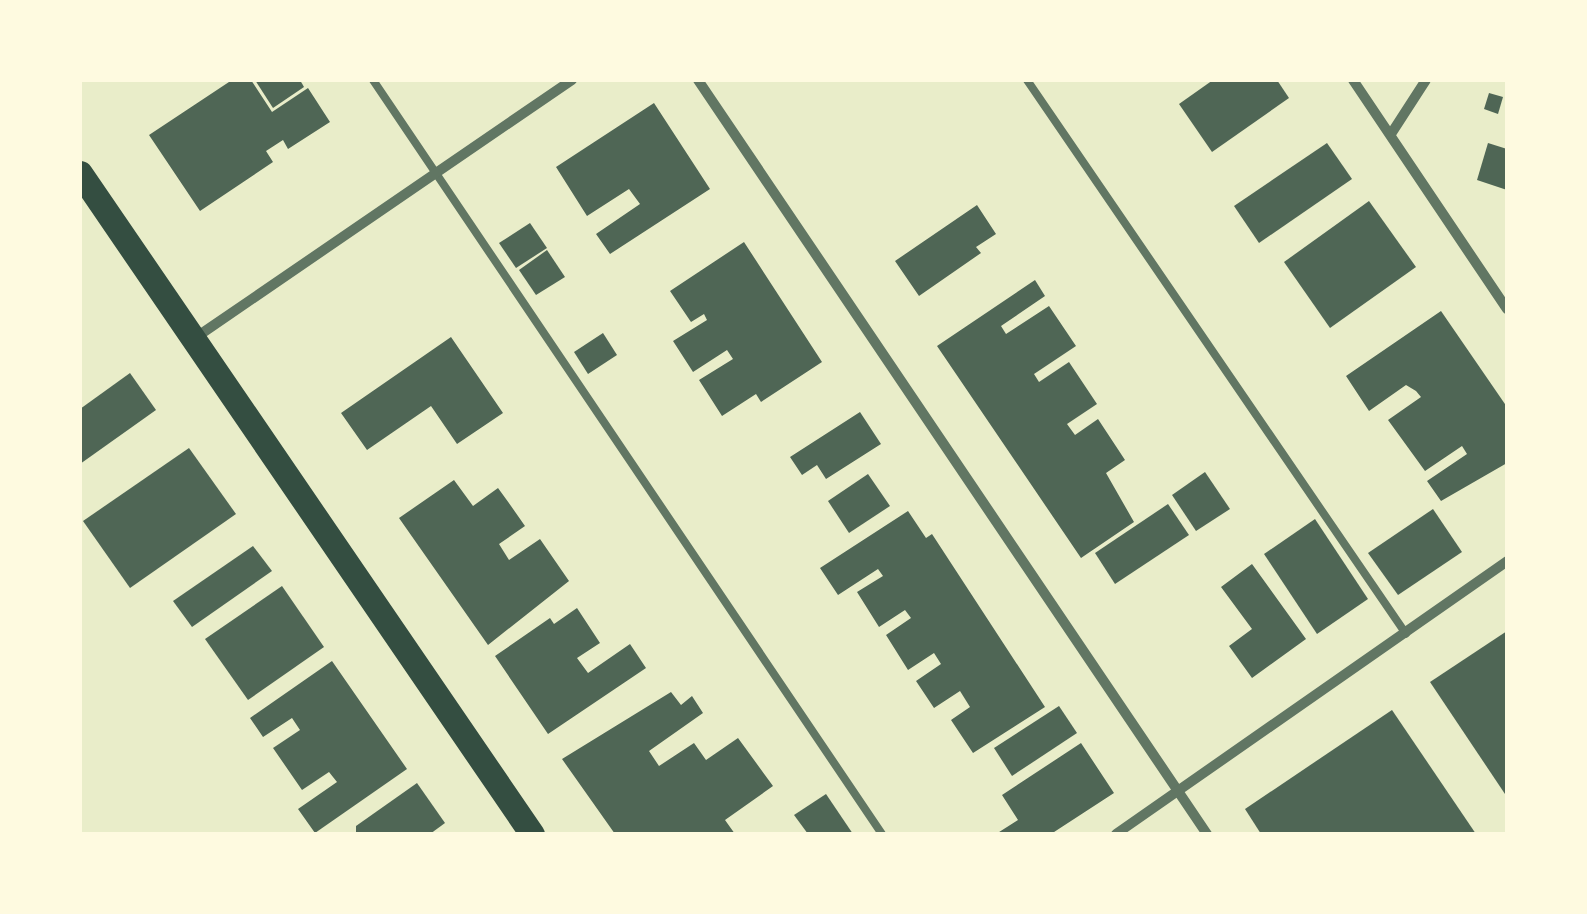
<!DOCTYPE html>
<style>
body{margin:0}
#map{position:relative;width:1587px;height:914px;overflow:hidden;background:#e9edc9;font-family:"DejaVu Sans",sans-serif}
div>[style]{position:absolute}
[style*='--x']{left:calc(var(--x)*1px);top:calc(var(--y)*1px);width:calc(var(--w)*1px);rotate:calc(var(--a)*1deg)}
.building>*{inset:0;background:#4f6655}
.service>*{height:8px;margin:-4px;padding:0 4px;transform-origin:4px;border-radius:4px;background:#617663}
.minor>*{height:10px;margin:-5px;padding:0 5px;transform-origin:5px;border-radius:5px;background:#617663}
.primary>*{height:25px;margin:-12.5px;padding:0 12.5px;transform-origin:12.5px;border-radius:12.5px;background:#344e41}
span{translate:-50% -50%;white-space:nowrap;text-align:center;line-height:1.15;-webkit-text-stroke:9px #fefae0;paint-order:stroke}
.frame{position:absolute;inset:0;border:82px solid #fefae0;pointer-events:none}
</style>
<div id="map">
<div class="building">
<i style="clip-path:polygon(232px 80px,251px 80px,272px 112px,308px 88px,330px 122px,288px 149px,283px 140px,266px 151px,273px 162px,200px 211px,149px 135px)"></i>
<i style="clip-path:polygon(255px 80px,300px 80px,304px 87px,273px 108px)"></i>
<i style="clip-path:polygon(1213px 80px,1277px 80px,1289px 98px,1212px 152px,1179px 104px)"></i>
<i style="clip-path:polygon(1489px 93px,1503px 97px,1498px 114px,1484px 109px)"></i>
<i style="clip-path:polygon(654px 103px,710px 189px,610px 254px,596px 234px,640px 204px,629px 189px,587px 216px,556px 167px)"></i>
<i style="clip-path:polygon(1327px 143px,1352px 179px,1259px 243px,1234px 206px)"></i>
<i style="clip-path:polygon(1488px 143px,1507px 149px,1507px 190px,1477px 180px)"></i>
<i style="clip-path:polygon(1369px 201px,1416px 267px,1330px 328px,1284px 262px)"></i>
<i style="clip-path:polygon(977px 205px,996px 234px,976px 247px,981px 253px,919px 296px,895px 261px)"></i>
<i style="clip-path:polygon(530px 223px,547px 248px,516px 268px,499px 243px)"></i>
<i style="clip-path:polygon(744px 242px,822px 362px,761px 402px,756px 394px,722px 416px,699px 380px,733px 359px,727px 350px,693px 372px,673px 341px,707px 320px,704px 314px,691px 322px,670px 291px)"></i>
<i style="clip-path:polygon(547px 250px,565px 277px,536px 295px,519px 270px)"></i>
<i style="clip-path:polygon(1035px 280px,1045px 296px,1001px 326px,1006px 334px,1049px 306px,1076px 346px,1034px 374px,1039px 382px,1069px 362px,1097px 404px,1067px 424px,1075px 435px,1098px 419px,1125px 460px,1106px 473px,1134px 522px,1081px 558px,937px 346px)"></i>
<i style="clip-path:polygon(1441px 311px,1507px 407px,1507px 463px,1441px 501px,1427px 481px,1467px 454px,1462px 446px,1425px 471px,1388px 420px,1421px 397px,1416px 391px,1406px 385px,1369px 411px,1346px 376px)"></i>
<i style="clip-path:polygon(603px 333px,617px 355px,588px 374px,574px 352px)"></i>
<i style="clip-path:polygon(451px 337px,503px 413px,457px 444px,431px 406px,367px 450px,341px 413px)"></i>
<i style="clip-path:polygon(130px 373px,156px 410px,80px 464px,80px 409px)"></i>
<i style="clip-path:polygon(860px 412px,881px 444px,826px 479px,817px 465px,802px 475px,790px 457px)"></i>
<i style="clip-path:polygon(189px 448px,236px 514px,130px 588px,83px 521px)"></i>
<i style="clip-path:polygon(1205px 472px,1230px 509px,1196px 531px,1172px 495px)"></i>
<i style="clip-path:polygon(868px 474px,890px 506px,849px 533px,828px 501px)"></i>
<i style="clip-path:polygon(454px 480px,473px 506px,498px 488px,511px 506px,525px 526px,499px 544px,509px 560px,540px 539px,569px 581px,488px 645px,399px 518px)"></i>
<i style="clip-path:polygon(1168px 504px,1189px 535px,1115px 584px,1095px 553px)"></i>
<i style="clip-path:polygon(1433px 509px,1462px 552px,1398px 595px,1368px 553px)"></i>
<i style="clip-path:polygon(908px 511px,926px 538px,932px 534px,1045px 707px,973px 753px,951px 720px,970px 707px,960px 691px,934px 708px,916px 681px,941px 664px,934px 653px,908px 670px,886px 635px,911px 618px,905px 610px,879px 627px,857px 592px,883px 576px,878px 569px,838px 595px,820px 568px)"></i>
<i style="clip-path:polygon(1315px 519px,1368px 599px,1317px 634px,1264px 554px)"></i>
<i style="clip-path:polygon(253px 546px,272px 571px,192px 627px,173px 601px)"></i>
<i style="clip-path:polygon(1252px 564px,1306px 639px,1252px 678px,1229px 646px,1252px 629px,1221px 587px)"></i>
<i style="clip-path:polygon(282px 586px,324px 647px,248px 700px,205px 639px)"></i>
<i style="clip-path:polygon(577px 608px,600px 643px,577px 658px,588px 673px,630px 644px,646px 668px,548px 734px,495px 656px,550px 618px,554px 624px)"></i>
<i style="clip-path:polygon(1507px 631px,1507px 797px,1430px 682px)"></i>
<i style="clip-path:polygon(332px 661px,407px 769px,315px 833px,298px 809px,337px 782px,329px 772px,302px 790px,273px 748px,300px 730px,292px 718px,263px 737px,250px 718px)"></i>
<i style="clip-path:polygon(671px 692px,681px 705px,692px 696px,703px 713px,649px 751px,659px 766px,694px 743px,706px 760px,738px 738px,773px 786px,725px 820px,735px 834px,615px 834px,562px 759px)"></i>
<i style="clip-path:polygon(1059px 706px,1077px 733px,1012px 776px,994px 748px)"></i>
<i style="clip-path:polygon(1392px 710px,1476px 834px,1261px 834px,1245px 809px)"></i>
<i style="clip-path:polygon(1081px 743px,1114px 793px,1051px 834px,996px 834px,1018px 820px,1002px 795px)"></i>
<i style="clip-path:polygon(417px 783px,445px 823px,430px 834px,356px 834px,356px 826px)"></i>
<i style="clip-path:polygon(826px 794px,853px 834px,808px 834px,794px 815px)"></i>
</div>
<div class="service">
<i style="--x:373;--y:80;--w:910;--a:55.98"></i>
<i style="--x:1027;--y:80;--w:671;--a:55.62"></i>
</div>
<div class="minor">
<i style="--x:698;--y:80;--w:910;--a:55.98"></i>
<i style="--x:1353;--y:80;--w:276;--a:56.1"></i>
<i style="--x:1391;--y:134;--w:64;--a:-57.1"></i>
<i style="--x:195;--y:338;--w:457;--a:-34.4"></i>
<i style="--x:1116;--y:834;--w:477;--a:-34.9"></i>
</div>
<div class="primary">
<i style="--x:80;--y:173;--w:801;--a:55.64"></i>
</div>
<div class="frame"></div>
</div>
